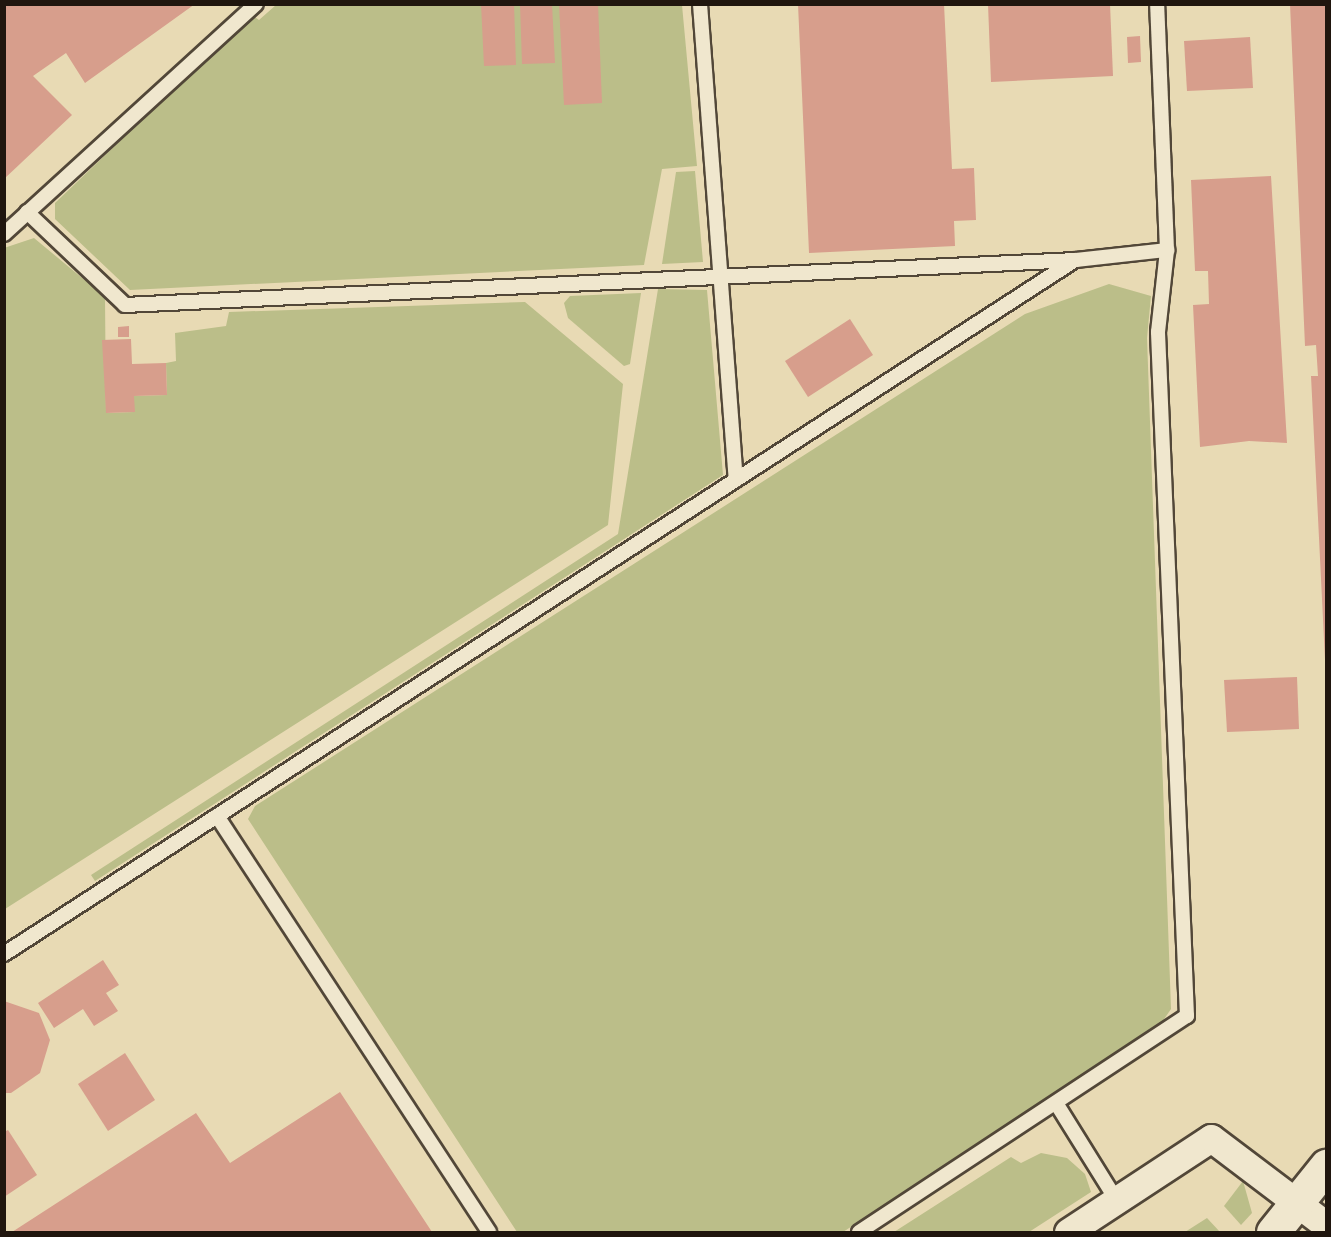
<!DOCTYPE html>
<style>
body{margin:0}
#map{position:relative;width:1331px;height:1237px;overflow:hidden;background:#e8dab4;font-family:Vollkorn,serif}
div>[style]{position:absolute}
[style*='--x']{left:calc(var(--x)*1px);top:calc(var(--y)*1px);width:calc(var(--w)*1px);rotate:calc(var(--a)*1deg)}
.green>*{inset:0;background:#bbbe89}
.building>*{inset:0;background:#d79e8c}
.roads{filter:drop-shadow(2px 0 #524738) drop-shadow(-2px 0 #524738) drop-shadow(0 2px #524738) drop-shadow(0 -2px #524738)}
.service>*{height:14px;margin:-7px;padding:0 7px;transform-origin:7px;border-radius:7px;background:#f0e7ce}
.minor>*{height:27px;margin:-13.5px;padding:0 13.5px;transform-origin:13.5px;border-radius:13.5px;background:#f0e7ce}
.tertiary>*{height:33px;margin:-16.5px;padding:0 16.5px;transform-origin:16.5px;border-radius:16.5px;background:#f0e7ce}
span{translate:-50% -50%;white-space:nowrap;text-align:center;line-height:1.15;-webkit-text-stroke:4.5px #f0e7ce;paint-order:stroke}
.frame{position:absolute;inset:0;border:6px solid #20160e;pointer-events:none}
</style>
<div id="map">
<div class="green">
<i style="clip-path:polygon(276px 5px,682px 5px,697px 166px,662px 169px,644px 265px,130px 290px,55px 219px,55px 203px,252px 15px,259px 20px)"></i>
<i style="clip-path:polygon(695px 171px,703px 262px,662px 264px,676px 172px)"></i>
<i style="clip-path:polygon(34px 238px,105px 297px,106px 413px,134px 412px,134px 396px,167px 395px,166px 363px,176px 361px,175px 333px,226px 326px,229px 312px,525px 302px,623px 384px,608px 525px,5px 909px,4px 248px)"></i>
<i style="clip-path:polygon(1109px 284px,1151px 296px,1147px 338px,1171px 1009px,1160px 1025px,843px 1232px,517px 1232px,248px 819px,255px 806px,1025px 314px)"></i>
<i style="clip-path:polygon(658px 289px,707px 290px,723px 475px,95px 881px,91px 875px,618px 534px)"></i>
<i style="clip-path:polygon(641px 293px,630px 364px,624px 366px,568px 318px,564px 303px,570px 296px)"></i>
<i style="clip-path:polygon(1041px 1153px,1067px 1158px,1085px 1174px,1091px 1192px,1029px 1232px,894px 1232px,1011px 1157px,1021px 1163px)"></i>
<i style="clip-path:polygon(1243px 1181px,1252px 1213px,1241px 1225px,1224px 1206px)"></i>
<i style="clip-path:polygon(1207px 1218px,1220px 1232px,1185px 1232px)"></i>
</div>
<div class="building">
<i style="clip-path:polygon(4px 4px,195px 4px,85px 83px,66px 53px,33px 76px,72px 115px,4px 179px)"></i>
<i style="clip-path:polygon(481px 4px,514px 4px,516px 65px,484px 66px)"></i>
<i style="clip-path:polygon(520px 4px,552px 4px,555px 63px,522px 64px)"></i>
<i style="clip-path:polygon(559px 4px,598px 4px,602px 103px,564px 105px)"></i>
<i style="clip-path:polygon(798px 4px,944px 4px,952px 169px,974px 168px,976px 220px,954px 221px,955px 246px,809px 253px)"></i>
<i style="clip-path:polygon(988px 4px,1110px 4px,1113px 76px,991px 82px)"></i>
<i style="clip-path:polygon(1290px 4px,1326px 4px,1326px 680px,1311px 376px,1318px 376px,1316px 345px,1305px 346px)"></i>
<i style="clip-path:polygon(1140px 36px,1141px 62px,1128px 63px,1127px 37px)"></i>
<i style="clip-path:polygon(1250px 37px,1253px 88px,1187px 91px,1184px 41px)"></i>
<i style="clip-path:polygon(1271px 176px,1287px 443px,1249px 441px,1200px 447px,1193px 305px,1209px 304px,1208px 271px,1195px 271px,1191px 180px)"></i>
<i style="clip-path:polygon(850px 319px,873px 355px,808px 397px,785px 361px)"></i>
<i style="clip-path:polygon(129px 326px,129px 337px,118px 337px,118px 327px)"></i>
<i style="clip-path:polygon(131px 339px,132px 364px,166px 363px,167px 395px,134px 396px,135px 412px,106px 413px,102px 340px)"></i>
<i style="clip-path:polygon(1297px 677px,1299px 729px,1227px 732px,1224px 680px)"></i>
<i style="clip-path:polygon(103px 960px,119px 985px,106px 993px,118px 1011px,94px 1026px,83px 1009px,54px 1028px,38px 1003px)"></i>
<i style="clip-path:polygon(4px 1001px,39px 1013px,50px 1040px,40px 1073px,11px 1093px,4px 1093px)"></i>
<i style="clip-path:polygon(125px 1053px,155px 1100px,108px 1131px,78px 1084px)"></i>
<i style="clip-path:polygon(340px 1092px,432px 1232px,12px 1232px,196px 1113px,230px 1163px)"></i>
<i style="clip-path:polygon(8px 1130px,37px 1175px,4px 1197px,4px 1132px)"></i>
</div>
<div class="roads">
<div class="service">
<i style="--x:700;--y:4;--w:477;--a:85.7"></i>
<i style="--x:27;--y:212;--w:135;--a:43.5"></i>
<i style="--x:125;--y:305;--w:952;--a:-2.71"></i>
<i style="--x:1076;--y:260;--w:92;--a:-6.3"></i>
<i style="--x:1167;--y:250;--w:246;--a:-92.3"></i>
<i style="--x:4;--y:234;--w:341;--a:-42.4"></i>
<i style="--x:217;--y:816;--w:497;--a:56.8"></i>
<i style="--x:4;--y:954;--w:1276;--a:-32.94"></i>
<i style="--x:1056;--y:1103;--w:115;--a:58.1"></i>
<i style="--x:859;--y:1232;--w:393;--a:-33.4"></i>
<i style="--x:1187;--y:1016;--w:685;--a:-92.43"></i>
<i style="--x:1158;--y:332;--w:82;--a:-83.7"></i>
</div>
<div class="minor">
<i style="--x:1068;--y:1232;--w:171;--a:-33.3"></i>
<i style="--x:1211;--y:1138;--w:144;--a:37.1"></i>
</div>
<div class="tertiary">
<i style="--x:1273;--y:1232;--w:85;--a:-51.2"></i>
</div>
</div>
<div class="frame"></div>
</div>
